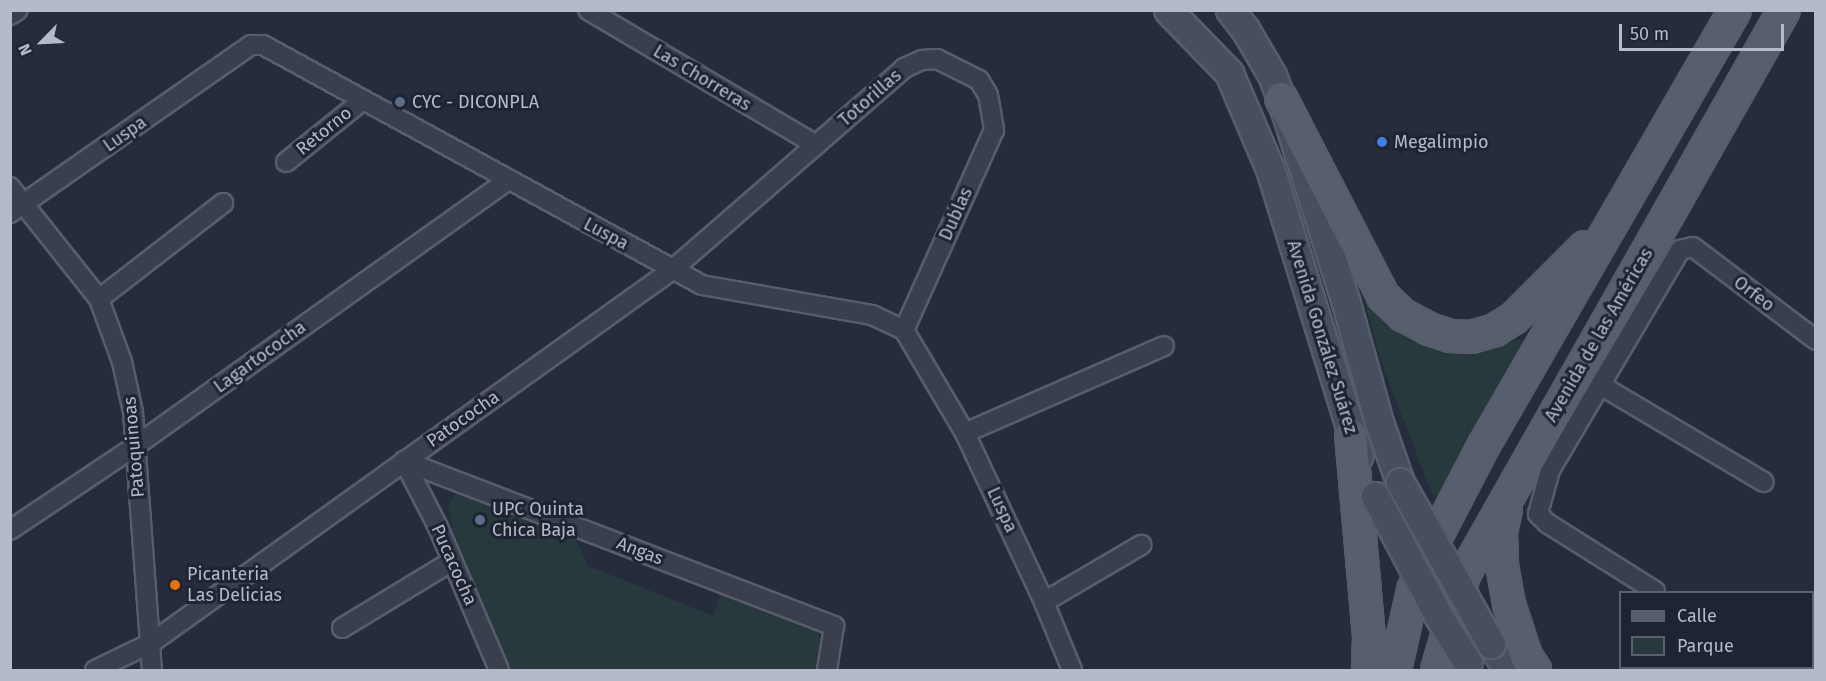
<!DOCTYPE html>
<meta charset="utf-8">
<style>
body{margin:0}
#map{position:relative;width:1826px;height:681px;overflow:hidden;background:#252d3c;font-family:"Fira Sans",sans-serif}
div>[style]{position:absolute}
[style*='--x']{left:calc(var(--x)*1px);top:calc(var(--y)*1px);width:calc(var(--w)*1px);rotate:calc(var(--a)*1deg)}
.green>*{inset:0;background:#27393d}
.roads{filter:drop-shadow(2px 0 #575d6b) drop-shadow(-2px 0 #575d6b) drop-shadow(0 2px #575d6b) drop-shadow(0 -2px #575d6b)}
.street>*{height:18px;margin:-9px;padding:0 9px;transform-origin:9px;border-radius:9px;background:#393f4d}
.secondary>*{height:27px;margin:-13.5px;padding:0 13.5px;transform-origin:13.5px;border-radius:13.5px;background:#474e5f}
.primary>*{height:30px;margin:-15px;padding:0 15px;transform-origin:15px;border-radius:15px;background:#575e6d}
.bridges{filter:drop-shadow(2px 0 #575d6b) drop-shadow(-2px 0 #575d6b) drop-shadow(0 2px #575d6b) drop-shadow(0 -2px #575d6b)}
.secondary-bridge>*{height:27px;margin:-13.5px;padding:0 13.5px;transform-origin:13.5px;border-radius:13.5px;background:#474e5f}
.dots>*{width:16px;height:16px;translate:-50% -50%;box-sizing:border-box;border:3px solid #1e2432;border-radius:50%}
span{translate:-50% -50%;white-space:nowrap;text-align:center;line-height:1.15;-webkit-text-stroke:6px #1e2432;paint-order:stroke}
.street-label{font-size:18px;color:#b5bac8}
.poi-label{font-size:18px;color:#b5bac8}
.left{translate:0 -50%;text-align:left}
.frame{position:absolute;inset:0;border:12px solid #b5bac8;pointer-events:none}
.legend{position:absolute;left:1619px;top:591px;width:195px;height:78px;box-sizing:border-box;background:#1e2432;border:2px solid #5a606e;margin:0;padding:8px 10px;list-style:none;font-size:18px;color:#b5bac8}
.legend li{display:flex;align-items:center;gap:12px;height:30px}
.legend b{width:30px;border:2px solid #5a606e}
.north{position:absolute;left:12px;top:12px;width:60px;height:60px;-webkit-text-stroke:4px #1e2432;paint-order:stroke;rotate:246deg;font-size:16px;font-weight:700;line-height:24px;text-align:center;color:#b5bac8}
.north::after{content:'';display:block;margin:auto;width:21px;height:27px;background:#b5bac8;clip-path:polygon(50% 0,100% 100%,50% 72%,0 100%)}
.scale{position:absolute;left:1619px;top:24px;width:165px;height:27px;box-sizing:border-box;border:3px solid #b5bac8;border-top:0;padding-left:8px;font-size:18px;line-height:21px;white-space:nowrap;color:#b5bac8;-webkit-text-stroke:4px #1e2432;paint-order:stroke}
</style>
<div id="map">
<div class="green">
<i style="clip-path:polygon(1357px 276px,1399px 332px,1467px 354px,1531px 337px,1442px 502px,1431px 491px,1383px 367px)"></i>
<i style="clip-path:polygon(466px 493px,574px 535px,588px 566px,713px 616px,720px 594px,819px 631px,820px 644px,817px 670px,510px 670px,453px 532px,448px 504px,456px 494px)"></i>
</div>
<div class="roads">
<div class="street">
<i style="--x:588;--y:10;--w:265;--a:30.6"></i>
<i style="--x:10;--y:15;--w:9;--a:-32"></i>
<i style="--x:286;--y:162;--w:99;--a:-38.8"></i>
<i style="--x:10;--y:187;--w:143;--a:51.5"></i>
<i style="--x:99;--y:299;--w:67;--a:69.9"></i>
<i style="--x:122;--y:362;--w:51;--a:77.6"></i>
<i style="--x:133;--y:412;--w:259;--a:85.8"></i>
<i style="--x:10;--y:213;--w:294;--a:-34.9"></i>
<i style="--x:251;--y:45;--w:12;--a:0"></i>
<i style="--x:263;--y:45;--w:500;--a:28.67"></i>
<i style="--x:702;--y:285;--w:173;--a:10"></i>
<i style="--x:872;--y:315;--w:35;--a:25"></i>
<i style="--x:904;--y:330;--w:120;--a:59.4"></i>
<i style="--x:965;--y:433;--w:187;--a:64.9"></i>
<i style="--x:1044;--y:602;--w:74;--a:67.6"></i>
<i style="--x:99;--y:299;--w:157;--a:-37.7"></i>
<i style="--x:1602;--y:386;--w:188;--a:30.7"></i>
<i style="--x:965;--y:433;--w:217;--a:-23.6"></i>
<i style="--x:404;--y:461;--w:461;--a:21"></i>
<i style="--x:834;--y:626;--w:45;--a:99"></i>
<i style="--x:404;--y:461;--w:74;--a:62.7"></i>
<i style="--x:438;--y:527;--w:155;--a:66.9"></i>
<i style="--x:10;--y:530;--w:149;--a:-33.8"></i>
<i style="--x:134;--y:447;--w:458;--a:-35.5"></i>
<i style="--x:1655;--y:591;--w:128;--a:-147.8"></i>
<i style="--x:1547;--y:523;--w:13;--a:-135"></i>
<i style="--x:1538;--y:514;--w:46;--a:-74.7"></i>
<i style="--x:1550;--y:470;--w:256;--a:-59.4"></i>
<i style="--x:1680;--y:250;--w:13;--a:-13"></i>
<i style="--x:1693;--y:247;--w:154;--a:37.1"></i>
<i style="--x:1044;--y:602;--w:113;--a:-30.4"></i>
<i style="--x:342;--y:628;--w:129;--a:-31.3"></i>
<i style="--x:95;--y:670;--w:62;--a:-25.7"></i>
<i style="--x:151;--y:643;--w:641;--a:-35.6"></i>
<i style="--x:672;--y:270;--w:308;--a:-41"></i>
<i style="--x:904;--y:68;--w:20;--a:-24"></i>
<i style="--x:922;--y:60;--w:15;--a:-4"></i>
<i style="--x:937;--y:59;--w:47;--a:26.6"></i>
<i style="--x:979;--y:80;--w:17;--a:59"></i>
<i style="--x:988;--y:95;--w:36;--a:80"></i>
<i style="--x:994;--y:130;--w:219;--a:114.2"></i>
</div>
<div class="secondary">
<i style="--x:1168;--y:10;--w:88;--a:45.9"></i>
<i style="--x:1229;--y:73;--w:104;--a:66.9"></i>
<i style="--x:1270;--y:169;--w:300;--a:72.8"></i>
<i style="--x:1230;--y:10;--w:24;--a:52"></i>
<i style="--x:1245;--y:29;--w:53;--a:59.6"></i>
<i style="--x:1272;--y:75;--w:25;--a:69"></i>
<i style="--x:1281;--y:98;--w:215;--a:72.4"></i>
<i style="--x:1346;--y:303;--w:123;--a:74.5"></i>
<i style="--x:1379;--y:422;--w:64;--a:70.7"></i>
<i style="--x:1491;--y:644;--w:31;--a:57"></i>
</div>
<div class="primary">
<i style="--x:1281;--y:98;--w:223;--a:62.7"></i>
<i style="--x:1383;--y:296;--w:28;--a:44"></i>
<i style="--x:1403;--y:315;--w:30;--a:28"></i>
<i style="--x:1429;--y:329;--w:22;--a:18"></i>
<i style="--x:1450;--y:336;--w:21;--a:3"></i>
<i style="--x:1471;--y:337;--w:25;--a:-16"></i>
<i style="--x:1495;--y:330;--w:22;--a:-32"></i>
<i style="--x:1514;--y:318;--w:100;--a:-45"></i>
<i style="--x:1351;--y:435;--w:203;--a:84.9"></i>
<i style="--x:1369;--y:637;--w:33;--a:92"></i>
<i style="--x:1506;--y:509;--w:24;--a:102"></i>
<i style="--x:1501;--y:532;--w:33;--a:88"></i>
<i style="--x:1502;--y:565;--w:40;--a:80"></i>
<i style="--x:1509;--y:604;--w:55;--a:71.9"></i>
<i style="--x:1526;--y:656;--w:17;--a:57"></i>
<i style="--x:1395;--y:670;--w:82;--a:-77.3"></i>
<i style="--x:1413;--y:590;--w:51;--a:-66.9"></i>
<i style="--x:1433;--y:543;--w:110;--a:-62.5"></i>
<i style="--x:1484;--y:445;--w:502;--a:-60.01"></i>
<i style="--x:1437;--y:670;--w:99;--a:-74.1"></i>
<i style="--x:1464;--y:575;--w:649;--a:-60.47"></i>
</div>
</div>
<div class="bridges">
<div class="secondary-bridge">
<i style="--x:1400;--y:482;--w:186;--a:60.7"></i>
<i style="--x:1375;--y:496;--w:137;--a:62.1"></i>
<i style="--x:1439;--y:617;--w:54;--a:57.8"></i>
</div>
</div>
<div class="dots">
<i style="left:400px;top:102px;background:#5c6f8a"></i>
<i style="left:1382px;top:142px;background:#3f7fe0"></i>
<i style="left:480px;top:520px;background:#5c6f8a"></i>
<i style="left:175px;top:585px;background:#e8710a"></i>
</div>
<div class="street-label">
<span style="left:702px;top:78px;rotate:31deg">Las Chorreras</span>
<span style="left:870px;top:98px;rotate:-41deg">Totorillas</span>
<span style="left:324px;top:131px;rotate:-39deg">Retorno</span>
<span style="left:125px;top:134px;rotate:-35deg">Luspa</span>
<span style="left:956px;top:214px;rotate:-66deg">Dublas</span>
<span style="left:606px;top:234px;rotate:28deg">Luspa</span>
<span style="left:1754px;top:294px;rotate:37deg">Orfeo</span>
<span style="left:1599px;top:335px;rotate:-60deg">Avenida de las Américas</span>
<span style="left:1322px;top:337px;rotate:73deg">Avenida González Suárez</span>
<span style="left:260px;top:357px;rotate:-36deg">Lagartococha</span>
<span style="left:463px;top:419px;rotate:-35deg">Patococha</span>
<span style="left:134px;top:447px;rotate:-95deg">Patoquinoas</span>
<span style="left:1002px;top:510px;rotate:65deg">Luspa</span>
<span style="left:640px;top:551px;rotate:21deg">Angas</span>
<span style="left:454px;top:565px;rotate:66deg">Pucacocha</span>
</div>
<div class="poi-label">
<span class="left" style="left:412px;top:102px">CYC - DICONPLA</span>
<span class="left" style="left:1394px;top:142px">Megalimpio</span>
<span class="left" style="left:492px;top:520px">UPC Quinta<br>Chica Baja</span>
<span class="left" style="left:187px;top:585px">Picanteria<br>Las Delicias</span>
</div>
<div class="frame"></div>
<ul class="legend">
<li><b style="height:8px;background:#575e6d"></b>Calle</li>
<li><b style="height:16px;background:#27393d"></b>Parque</li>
</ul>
<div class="north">N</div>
<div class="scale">50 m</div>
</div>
